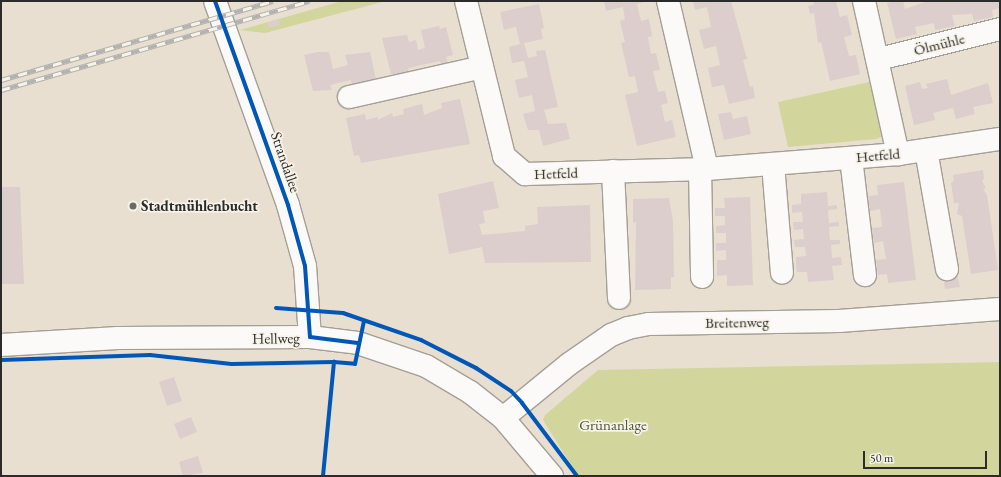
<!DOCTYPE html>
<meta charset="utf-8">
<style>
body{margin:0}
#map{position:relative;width:1001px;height:477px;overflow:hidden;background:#e8dfd0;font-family:"EB Garamond",serif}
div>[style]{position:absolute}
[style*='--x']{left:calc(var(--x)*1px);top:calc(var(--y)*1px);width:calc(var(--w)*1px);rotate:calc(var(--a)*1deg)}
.green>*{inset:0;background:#d3d69c}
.building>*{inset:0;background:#dbcecd}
.roads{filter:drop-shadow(1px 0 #a49f96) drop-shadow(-1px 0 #a49f96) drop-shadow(0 1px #a49f96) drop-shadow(0 -1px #a49f96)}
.minor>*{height:22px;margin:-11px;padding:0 11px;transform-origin:11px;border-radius:11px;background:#fcfaf8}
.rail>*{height:4.5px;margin-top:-2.25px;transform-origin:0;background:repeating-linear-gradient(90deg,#f7f3e8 0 9px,#b3b2b0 0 18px);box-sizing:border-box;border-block:1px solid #b3b2b0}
.cycleway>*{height:4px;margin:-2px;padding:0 2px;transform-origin:2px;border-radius:2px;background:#0057b8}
.dots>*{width:11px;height:11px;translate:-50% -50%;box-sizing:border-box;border:2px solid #f7f3e8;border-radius:50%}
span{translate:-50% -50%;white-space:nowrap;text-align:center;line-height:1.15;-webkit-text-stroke:3.5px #f7f3e8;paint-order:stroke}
.street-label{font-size:15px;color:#2b2b2b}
.poi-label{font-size:15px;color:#2b2b2b;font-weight:700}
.left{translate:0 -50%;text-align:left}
.park-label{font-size:15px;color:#50543c}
.frame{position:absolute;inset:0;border:2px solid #2b2b2b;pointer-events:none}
.scale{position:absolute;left:863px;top:451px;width:124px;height:18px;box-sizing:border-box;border:2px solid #2b2b2b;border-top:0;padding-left:5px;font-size:12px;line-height:14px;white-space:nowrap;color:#2b2b2b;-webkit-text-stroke:3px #f7f3e8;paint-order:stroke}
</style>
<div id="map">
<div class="green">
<i style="clip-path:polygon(342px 1px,386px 1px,265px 33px,240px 30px)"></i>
<i style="clip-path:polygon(874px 81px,884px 129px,881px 137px,876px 139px,788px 147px,778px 102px)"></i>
<i style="clip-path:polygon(1000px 362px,1000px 476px,578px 476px,543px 420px,545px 415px,598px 370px)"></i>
</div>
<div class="building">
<i style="clip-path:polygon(604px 1px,647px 1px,637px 4px,641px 21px,649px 19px,652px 36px,648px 37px,651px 54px,656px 53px,660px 70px,653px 71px,658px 92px,665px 91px,668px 103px,661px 105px,665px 122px,672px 120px,676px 137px,637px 146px,625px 95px,638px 92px,635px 76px,629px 77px,621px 43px,625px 42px,620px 21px,625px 19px,623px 7px,606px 11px)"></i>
<i style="clip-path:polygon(693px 1px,731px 1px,747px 59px,743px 60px,750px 87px,753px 86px,755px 98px,729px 104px,724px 85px,712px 87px,708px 68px,720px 65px,716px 46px,704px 49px,699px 30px,711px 27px,707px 7px,695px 10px)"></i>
<i style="clip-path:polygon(813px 1px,836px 1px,840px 17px,847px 15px,852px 35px,844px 37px,849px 56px,856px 55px,860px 74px,830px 81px,821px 42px,818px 43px,814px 13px,810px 14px,808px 6px,814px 5px)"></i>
<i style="clip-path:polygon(895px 1px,903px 1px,905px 9px,928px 1px,1000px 1px,1000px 8px,992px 10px,993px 17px,974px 21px,972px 14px,952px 15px,955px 26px,935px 30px,934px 23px,915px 27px,917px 34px,896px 39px,887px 3px)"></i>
<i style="clip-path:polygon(539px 4px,544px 28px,541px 29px,543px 39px,524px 43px,528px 58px,537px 56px,536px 51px,545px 50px,558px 107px,544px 110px,548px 124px,566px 123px,570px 139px,543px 146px,539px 130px,528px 130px,523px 114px,535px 111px,532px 95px,519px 98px,515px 80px,528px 77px,524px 61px,512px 63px,509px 47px,520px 44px,516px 27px,504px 30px,500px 12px)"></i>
<i style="clip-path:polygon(279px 19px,280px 25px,269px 28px,267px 23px)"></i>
<i style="clip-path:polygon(439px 26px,440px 29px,446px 27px,453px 55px,446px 57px,448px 64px,441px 65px,440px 61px,408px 68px,409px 73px,391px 74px,382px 38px,407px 35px,409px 42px,416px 40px,418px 50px,425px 48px,421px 30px)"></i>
<i style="clip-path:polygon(318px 52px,329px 52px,333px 69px,348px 65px,345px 55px,370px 52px,376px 80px,352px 85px,351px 80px,330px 85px,332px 90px,313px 91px,304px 55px)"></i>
<i style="clip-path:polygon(947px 79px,951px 95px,988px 83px,993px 103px,973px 107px,975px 114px,956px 119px,953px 108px,933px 113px,935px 120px,914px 125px,905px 86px,920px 82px,922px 89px,928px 88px,926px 84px)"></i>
<i style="clip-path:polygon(460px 99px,470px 144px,361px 163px,359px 155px,354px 156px,346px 118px,365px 114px,366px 120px,378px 117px,378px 120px,392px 113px,393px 117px,404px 114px,403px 109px,422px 104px,424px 115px,442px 108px,441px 103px)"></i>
<i style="clip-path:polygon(731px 112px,733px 119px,747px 116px,751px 134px,724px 140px,718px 114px)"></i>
<i style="clip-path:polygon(983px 170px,984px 179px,982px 181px,986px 188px,983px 189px,987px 195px,998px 270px,971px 274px,962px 216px,957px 214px,959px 203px,954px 203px,951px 183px,954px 181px,953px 175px)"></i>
<i style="clip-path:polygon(493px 181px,499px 208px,483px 211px,485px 223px,479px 224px,482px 235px,525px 231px,525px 226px,538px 224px,537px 207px,590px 205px,591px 262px,485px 263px,482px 247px,449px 254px,438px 194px)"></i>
<i style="clip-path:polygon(904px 182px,916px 280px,888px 283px,887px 274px,878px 275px,876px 260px,886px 259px,883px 241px,874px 243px,872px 228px,882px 227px,880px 209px,870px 211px,868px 196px,878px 195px,877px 185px)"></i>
<i style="clip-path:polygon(1px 187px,20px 187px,24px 284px,1px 284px)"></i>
<i style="clip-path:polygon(827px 192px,828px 206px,837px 205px,837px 209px,828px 210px,829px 223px,839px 222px,839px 226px,829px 227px,830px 240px,840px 240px,840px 244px,831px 245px,832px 258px,841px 257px,842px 265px,832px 266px,834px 280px,808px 282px,807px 272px,797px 272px,796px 265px,796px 257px,806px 256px,805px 247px,795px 247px,794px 240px,804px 239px,803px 229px,794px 230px,793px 222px,803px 222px,802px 212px,792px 213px,792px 205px,801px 204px,801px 194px)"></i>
<i style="clip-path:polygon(750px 197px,753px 285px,727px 286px,727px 275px,717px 276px,717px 260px,726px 260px,726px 250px,716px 251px,716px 243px,726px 243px,726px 233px,716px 233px,716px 226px,725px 225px,725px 216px,715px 216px,715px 208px,725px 208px,724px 198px)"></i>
<i style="clip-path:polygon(669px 198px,673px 221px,674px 277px,671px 277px,671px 289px,635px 290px,636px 222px,633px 223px,633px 199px)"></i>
<i style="clip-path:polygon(957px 274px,960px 287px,945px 289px,943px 276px)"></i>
<i style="clip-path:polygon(174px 377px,182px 401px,167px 406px,159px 382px)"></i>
<i style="clip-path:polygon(191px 417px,197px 432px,180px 439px,174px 424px)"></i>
<i style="clip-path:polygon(198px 456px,203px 473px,183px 476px,179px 462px)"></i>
</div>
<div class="roads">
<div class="minor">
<i style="--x:215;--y:1;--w:217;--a:70.3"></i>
<i style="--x:288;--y:205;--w:63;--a:74.4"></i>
<i style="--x:305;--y:266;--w:71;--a:86"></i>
<i style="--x:466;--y:1;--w:160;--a:76.2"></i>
<i style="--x:504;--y:156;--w:28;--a:41"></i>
<i style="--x:525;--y:174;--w:182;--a:-1.6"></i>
<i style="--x:707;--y:169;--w:192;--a:-4.5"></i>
<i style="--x:898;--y:154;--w:103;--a:-8.4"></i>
<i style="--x:668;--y:1;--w:172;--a:76.9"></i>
<i style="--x:864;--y:1;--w:157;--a:77.5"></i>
<i style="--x:879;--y:59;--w:125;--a:-13.9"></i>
<i style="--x:349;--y:97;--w:136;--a:-12.7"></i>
<i style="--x:926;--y:150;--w:121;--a:80"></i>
<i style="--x:851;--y:158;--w:118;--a:83.2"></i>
<i style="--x:773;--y:164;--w:109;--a:85.3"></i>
<i style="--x:700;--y:169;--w:108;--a:88.9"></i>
<i style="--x:613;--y:171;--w:127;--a:87.3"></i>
<i style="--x:1;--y:345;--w:117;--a:-3.4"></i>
<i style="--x:118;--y:338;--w:192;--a:-0.3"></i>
<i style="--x:310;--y:337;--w:48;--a:7.1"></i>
<i style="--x:358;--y:343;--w:72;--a:18.7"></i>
<i style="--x:426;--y:366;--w:51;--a:30.6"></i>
<i style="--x:470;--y:392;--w:42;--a:38.2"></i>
<i style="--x:503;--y:418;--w:76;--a:49.8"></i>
<i style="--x:503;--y:418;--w:85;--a:-39.3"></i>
<i style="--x:569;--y:364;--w:51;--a:-34.6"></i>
<i style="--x:611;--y:335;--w:18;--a:-22"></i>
<i style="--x:628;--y:328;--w:21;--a:-11"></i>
<i style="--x:649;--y:324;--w:190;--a:-0.9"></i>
<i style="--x:839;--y:321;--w:161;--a:-4.3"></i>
</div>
</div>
<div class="rail">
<i style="--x:1;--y:80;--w:283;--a:-16.2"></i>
<i style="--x:1;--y:90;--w:321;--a:-16.1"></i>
</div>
<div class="cycleway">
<i style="--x:215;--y:1;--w:217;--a:70.3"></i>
<i style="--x:288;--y:205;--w:63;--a:74.4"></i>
<i style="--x:305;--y:266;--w:71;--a:86"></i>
<i style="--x:310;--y:337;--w:48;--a:7.1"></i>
<i style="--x:276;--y:308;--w:67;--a:4.3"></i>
<i style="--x:343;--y:313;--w:83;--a:19.1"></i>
<i style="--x:421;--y:340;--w:62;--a:27"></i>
<i style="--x:476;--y:368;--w:42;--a:33.3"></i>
<i style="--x:511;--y:391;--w:16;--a:47"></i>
<i style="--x:522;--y:403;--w:91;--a:53"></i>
<i style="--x:1;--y:360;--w:149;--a:-1.9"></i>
<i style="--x:150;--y:355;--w:82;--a:6.3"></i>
<i style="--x:232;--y:364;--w:102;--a:-1.1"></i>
<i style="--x:334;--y:362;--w:21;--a:5"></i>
<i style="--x:355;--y:364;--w:44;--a:-78.2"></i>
<i style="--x:323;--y:476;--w:115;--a:-84.5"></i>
</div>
<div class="dots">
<i style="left:133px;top:206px;background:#6d6a65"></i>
</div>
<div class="street-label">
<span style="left:939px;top:44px;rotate:-14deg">Ölmühle</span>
<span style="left:878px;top:155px;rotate:-5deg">Hetfeld</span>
<span style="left:286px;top:162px;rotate:71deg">Strandallee</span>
<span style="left:556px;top:173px;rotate:-2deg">Hetfeld</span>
<span style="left:737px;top:322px;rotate:-1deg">Breitenweg</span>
<span style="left:276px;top:338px;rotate:-1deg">Hellweg</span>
</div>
<div class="poi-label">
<span class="left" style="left:141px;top:206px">Stadtmühlenbucht</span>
</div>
<div class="park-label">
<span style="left:613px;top:425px">Grünanlage</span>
</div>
<div class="frame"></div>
<div class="scale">50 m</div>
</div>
